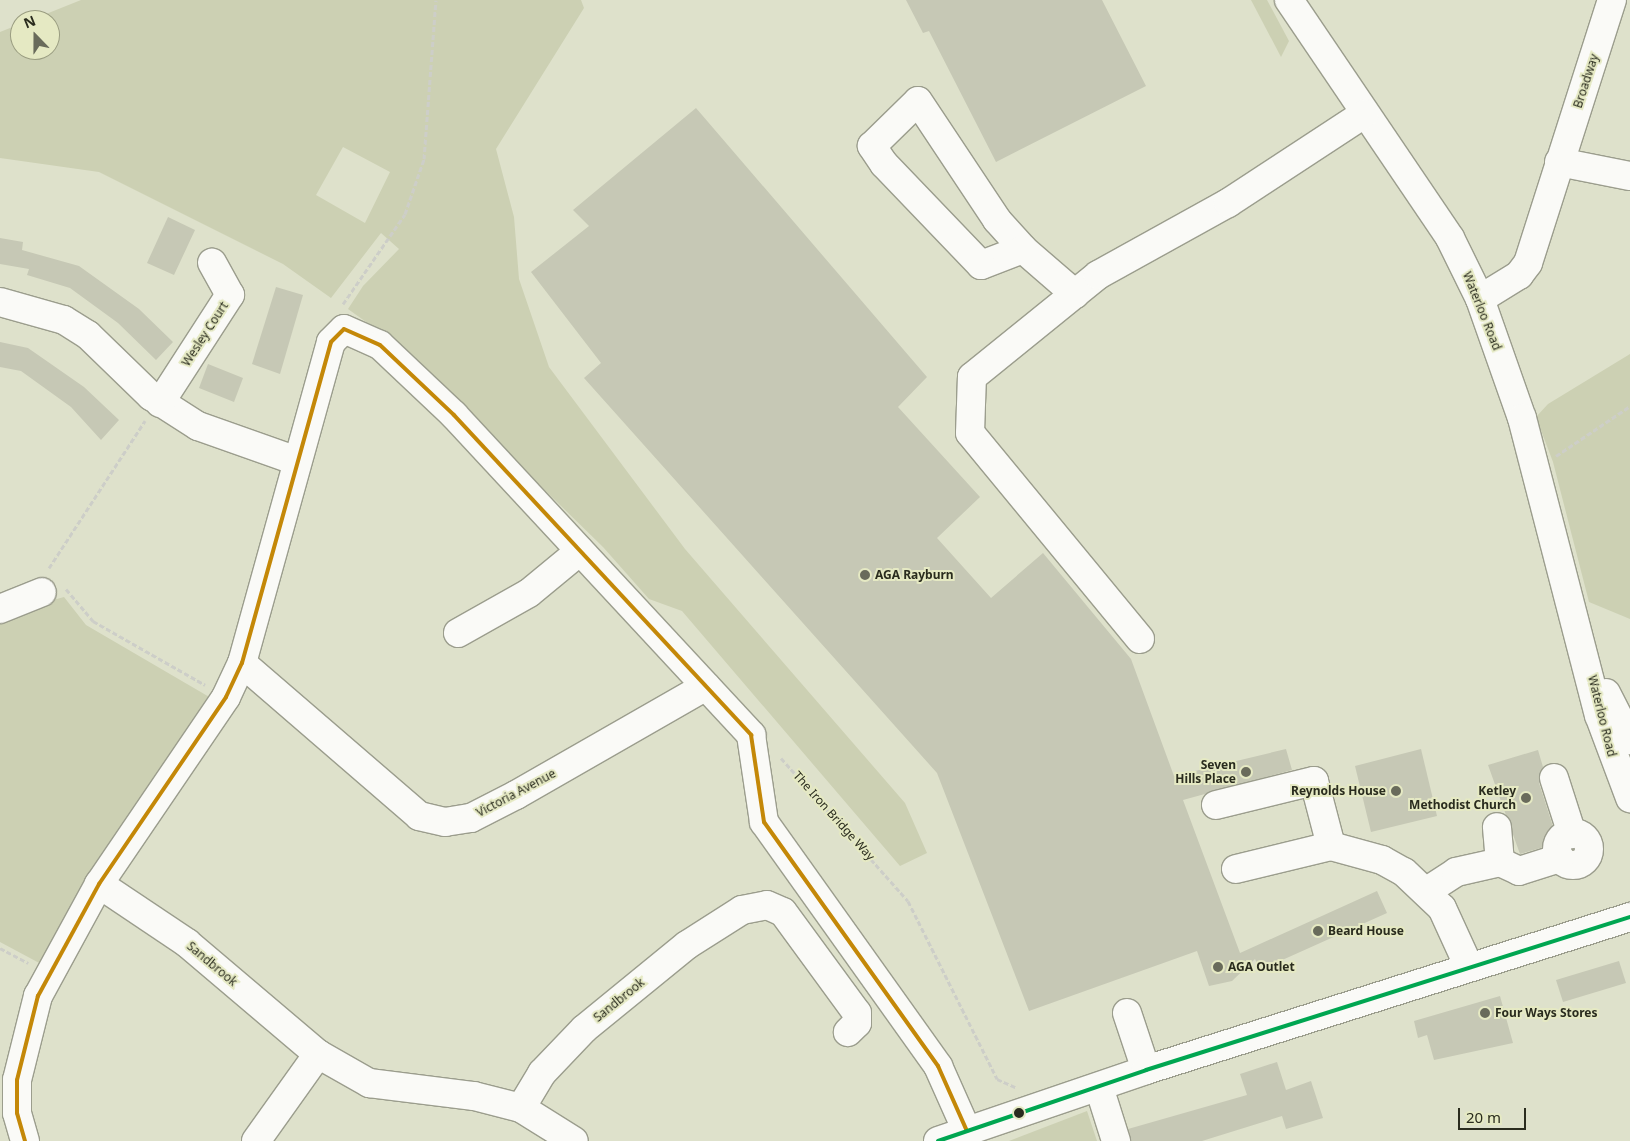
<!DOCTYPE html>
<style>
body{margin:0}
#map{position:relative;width:1630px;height:1141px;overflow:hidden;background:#dee1cb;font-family:"Noto Sans",sans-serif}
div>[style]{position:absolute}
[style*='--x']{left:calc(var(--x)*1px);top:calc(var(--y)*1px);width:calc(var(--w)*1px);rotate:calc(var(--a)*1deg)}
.green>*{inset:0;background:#ccd0b3}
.building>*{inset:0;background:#c6c8b5}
.path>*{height:3px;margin-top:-1.5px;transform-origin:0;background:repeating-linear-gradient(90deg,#cdcec8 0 5px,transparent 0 7.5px)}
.roads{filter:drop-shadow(1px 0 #9b9d8d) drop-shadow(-1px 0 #9b9d8d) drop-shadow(0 1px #9b9d8d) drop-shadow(0 -1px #9b9d8d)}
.minor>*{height:28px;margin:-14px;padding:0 14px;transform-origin:14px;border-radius:14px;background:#fafaf7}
.minor>.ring{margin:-14px;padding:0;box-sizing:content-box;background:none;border:28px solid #fafaf7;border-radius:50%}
.major>*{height:28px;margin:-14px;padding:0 14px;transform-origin:14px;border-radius:14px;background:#fafaf7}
.bus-1>*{height:4px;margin:-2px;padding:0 2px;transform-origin:2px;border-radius:2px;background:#c48808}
.bus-2>*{height:4px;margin:-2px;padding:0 2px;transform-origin:2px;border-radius:2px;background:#00a651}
.dots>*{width:14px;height:14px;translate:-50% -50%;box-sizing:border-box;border:2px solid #e5e9c3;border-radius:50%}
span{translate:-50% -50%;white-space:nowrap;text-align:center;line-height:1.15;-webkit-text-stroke:4px #e5e9c3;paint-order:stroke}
.street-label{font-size:12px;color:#2a2c1e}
.poi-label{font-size:12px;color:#2a2c1e;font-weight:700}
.left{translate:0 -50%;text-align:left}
.right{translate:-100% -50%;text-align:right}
.north{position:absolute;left:10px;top:10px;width:50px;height:50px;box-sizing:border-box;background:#e5e9c3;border:1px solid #9a9d81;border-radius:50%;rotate:338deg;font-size:14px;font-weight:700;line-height:20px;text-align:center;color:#2a2c1e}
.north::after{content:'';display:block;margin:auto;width:18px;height:22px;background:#696b5b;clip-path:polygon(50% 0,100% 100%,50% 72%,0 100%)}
.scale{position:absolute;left:1458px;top:1108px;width:68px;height:22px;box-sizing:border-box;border:2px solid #2a2c1e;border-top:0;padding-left:6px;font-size:15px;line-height:18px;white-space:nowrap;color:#2a2c1e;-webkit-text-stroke:4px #e5e9c3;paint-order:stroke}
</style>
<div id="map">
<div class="green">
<i style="clip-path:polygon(evenodd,81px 0,581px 0,584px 8px,496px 149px,514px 217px,519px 279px,549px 367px,685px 549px,905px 803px,927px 853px,900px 866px,682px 611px,649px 599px,603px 547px,390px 339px,348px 309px,363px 286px,399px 249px,381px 233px,331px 298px,283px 264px,99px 172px,0 158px,0 32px,20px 24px,20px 50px,50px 50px,50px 20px,31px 20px,81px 0,343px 147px,390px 172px,365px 223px,316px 195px,343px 147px)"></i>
<i style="clip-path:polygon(1251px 0,1267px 0,1289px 41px,1281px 57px)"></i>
<i style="clip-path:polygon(1630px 354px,1630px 619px,1589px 602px,1553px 462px,1536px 417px,1548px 404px)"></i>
<i style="clip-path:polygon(64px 597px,86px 625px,211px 698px,43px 965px,0 942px,0 615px)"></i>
<i style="clip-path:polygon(1087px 1111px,1097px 1141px,1009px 1141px)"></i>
</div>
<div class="building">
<i style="clip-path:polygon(906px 0,1102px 0,1146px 86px,996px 162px,929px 31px,923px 33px)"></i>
<i style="clip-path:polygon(696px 108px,927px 377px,898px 407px,980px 497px,937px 538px,991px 598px,1043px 553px,1131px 659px,1174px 776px,1286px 749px,1292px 770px,1183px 800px,1240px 953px,1377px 891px,1387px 913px,1260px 970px,1255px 959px,1232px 981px,1209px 986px,1197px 951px,1029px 1011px,937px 773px,584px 378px,601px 363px,531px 272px,589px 226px,573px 210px)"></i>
<i style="clip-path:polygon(168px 217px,195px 230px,174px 275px,147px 263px)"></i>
<i style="clip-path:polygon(0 238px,23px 242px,22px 250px,79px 266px,139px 309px,173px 342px,156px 360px,118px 323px,70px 288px,27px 275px,29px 269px,0 264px)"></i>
<i style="clip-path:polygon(276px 287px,303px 295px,280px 374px,252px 364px)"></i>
<i style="clip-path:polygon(0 342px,28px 348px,84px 387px,119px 420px,101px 440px,71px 407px,21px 371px,0 367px)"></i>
<i style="clip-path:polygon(208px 364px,243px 378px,234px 402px,199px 388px)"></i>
<i style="clip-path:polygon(1421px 749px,1437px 816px,1371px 832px,1355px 766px)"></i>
<i style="clip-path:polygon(1538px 750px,1543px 767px,1539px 783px,1555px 833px,1546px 836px,1544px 847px,1520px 854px,1488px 765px)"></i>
<i style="clip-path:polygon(1619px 961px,1626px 983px,1563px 1002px,1556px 980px)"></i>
<i style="clip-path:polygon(1500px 996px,1513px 1043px,1434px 1060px,1427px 1035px,1418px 1038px,1414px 1021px)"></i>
<i style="clip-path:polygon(1277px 1062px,1286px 1090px,1311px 1081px,1323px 1118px,1286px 1129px,1282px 1116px,1202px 1141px,1131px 1141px,1128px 1129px,1247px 1095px,1240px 1074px)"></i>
</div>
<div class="path">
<i style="--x:343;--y:304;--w:109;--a:-55.4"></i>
<i style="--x:405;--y:214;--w:58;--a:-70.9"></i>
<i style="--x:424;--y:159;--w:159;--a:-85.7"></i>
<i style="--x:1556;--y:456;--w:89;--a:-34"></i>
<i style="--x:49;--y:568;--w:176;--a:-56.9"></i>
<i style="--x:66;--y:589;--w:42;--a:49.8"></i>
<i style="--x:93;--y:621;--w:129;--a:29.7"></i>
<i style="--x:781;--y:758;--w:191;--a:48.4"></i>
<i style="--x:908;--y:901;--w:199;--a:63.4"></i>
<i style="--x:997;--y:1079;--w:20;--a:24"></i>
<i style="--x:0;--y:948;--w:32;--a:28"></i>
</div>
<div class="roads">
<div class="minor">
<i style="--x:1289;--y:0;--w:287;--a:55.9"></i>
<i style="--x:1450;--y:238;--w:68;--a:63.8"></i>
<i style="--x:1480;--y:299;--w:126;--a:70.6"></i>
<i style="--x:1522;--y:418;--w:307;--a:75.5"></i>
<i style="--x:1599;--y:715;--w:89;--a:69.5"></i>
<i style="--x:1559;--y:162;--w:72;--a:11.2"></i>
<i style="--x:1023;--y:249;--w:45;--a:159.1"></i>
<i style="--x:981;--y:265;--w:140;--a:-133.8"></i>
<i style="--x:884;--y:164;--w:22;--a:-124"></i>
<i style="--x:872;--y:146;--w:64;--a:-44.4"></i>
<i style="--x:918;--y:101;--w:143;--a:56.4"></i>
<i style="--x:997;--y:220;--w:39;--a:48"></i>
<i style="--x:1023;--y:249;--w:69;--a:40.9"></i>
<i style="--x:1480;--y:299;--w:46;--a:-31.6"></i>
<i style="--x:1519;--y:275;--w:15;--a:-53"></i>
<i style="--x:1528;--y:263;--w:276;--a:-72.3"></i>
<i style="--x:0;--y:302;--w:66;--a:15.7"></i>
<i style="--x:64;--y:320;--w:28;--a:32"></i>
<i style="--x:88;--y:335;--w:88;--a:44.1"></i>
<i style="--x:151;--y:396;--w:56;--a:32.6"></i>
<i style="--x:198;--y:426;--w:105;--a:19.5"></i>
<i style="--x:160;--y:403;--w:129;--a:-57.1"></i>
<i style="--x:230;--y:295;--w:37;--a:-119"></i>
<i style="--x:0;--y:609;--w:45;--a:-22"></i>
<i style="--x:458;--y:633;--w:81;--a:-29.4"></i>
<i style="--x:529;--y:593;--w:66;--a:-39.5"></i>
<i style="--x:1140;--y:639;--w:267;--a:-129.5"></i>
<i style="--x:970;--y:433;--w:56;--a:-88"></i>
<i style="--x:972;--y:377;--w:162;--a:-39"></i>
<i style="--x:1098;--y:275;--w:149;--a:-29"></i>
<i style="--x:1228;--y:203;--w:163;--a:-33.2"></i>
<i style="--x:242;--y:663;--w:234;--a:40.8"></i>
<i style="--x:419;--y:816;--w:27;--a:13"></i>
<i style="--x:445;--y:822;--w:26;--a:-9"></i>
<i style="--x:471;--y:818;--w:51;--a:-27.1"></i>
<i style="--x:516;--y:795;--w:219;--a:-29.8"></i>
<i style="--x:1606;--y:693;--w:53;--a:62.9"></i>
<i style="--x:1554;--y:778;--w:59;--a:72.2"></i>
<i style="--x:1216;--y:805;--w:101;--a:-13.8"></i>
<i style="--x:1314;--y:781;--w:67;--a:75.3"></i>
<i class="ring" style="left:1557px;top:833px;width:4px;height:4px"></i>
<i style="--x:1500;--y:862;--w:21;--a:25"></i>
<i style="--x:1519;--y:871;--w:43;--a:-17.6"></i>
<i style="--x:1236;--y:869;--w:98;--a:-13.6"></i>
<i style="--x:1331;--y:846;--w:53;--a:15.4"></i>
<i style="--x:1382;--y:860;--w:25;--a:29"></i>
<i style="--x:1404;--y:872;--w:52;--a:43.5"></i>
<i style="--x:1442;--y:908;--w:65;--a:65.4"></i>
<i style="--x:99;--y:884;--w:106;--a:33.8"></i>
<i style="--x:187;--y:943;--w:172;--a:40.3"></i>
<i style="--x:318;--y:1054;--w:59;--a:29.6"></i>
<i style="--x:369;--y:1083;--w:106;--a:7.1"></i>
<i style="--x:474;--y:1096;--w:49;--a:14.3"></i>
<i style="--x:521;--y:1108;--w:62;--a:31.9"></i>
<i style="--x:1427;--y:891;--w:35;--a:-33"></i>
<i style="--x:1456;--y:872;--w:45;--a:-12.8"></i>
<i style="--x:1500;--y:862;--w:35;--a:-95"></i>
<i style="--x:1127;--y:1013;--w:60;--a:71.6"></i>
<i style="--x:1099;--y:1087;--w:57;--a:72.5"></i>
<i style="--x:521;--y:1108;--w:41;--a:-59"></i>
<i style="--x:542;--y:1073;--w:61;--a:-46.3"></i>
<i style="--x:584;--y:1029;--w:133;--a:-39.2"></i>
<i style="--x:687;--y:945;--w:65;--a:-32.5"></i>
<i style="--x:742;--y:910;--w:25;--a:-11"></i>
<i style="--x:767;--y:905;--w:17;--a:24"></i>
<i style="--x:783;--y:912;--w:125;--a:53.8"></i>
<i style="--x:857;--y:1013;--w:10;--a:90"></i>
<i style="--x:857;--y:1023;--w:13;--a:135"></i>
<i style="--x:25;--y:1141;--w:29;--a:-106"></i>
<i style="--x:17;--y:1113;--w:33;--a:-90"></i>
<i style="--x:17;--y:1080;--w:87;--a:-76"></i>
<i style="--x:38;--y:996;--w:128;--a:-61.4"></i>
<i style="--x:99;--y:884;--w:226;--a:-55.8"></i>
<i style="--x:226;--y:697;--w:38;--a:-65"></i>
<i style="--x:242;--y:663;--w:333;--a:-74.5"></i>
<i style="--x:331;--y:342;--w:18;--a:-45"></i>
<i style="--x:344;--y:329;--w:39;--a:24"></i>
<i style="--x:380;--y:345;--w:102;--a:43.4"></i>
<i style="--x:454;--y:415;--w:437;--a:47.1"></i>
<i style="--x:751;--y:735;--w:88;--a:81.5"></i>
<i style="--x:764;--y:822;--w:300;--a:54.5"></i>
<i style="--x:938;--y:1066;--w:71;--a:66"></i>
<i style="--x:256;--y:1141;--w:107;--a:-54.5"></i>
</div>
<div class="major">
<i style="--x:938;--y:1141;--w:220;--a:-18.8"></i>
<i style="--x:1146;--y:1070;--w:508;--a:-17.54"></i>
</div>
</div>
<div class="bus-1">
<i style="--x:25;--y:1141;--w:29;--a:-106"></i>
<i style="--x:17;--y:1113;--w:33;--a:-90"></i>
<i style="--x:17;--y:1080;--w:87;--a:-76"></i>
<i style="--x:38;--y:996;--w:128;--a:-61.4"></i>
<i style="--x:99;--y:884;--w:226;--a:-55.8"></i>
<i style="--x:226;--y:697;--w:38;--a:-65"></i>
<i style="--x:242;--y:663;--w:333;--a:-74.5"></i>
<i style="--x:331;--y:342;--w:18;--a:-45"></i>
<i style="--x:344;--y:329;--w:39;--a:24"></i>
<i style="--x:380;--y:345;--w:102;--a:43.4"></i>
<i style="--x:454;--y:415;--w:437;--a:47.1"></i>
<i style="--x:751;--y:735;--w:88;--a:81.5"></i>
<i style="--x:764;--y:822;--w:300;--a:54.5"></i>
<i style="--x:938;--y:1066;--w:71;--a:66"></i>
</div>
<div class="bus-2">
<i style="--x:938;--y:1141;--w:220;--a:-18.8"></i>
<i style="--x:1146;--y:1070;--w:508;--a:-17.54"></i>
</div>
<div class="dots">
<i style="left:865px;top:575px;background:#696b5b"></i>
<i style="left:1246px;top:772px;background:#696b5b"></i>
<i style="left:1396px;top:791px;background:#696b5b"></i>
<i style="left:1526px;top:798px;background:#696b5b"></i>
<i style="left:1318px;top:931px;background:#696b5b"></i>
<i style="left:1218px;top:967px;background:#696b5b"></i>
<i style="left:1485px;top:1013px;background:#696b5b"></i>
<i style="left:1019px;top:1113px;background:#2a2c1e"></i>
</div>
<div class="street-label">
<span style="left:1586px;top:81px;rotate:-72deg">Broadway</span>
<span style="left:1482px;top:311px;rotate:68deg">Waterloo Road</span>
<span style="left:205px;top:334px;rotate:-57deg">Wesley Court</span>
<span style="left:1602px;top:716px;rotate:76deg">Waterloo Road</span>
<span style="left:516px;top:793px;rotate:-28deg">Victoria Avenue</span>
<span style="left:834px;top:816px;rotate:48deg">The Iron Bridge Way</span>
<span style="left:212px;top:964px;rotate:40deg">Sandbrook</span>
<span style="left:619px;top:1000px;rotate:-39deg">Sandbrook</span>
</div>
<div class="poi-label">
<span class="left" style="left:875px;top:575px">AGA Rayburn</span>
<span class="right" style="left:1236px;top:772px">Seven<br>Hills Place</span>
<span class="right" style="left:1386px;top:791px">Reynolds House</span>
<span class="right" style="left:1516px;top:798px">Ketley<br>Methodist Church</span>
<span class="left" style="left:1328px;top:931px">Beard House</span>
<span class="left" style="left:1228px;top:967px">AGA Outlet</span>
<span class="left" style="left:1495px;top:1013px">Four Ways Stores</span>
</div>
<div class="north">N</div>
<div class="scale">20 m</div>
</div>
